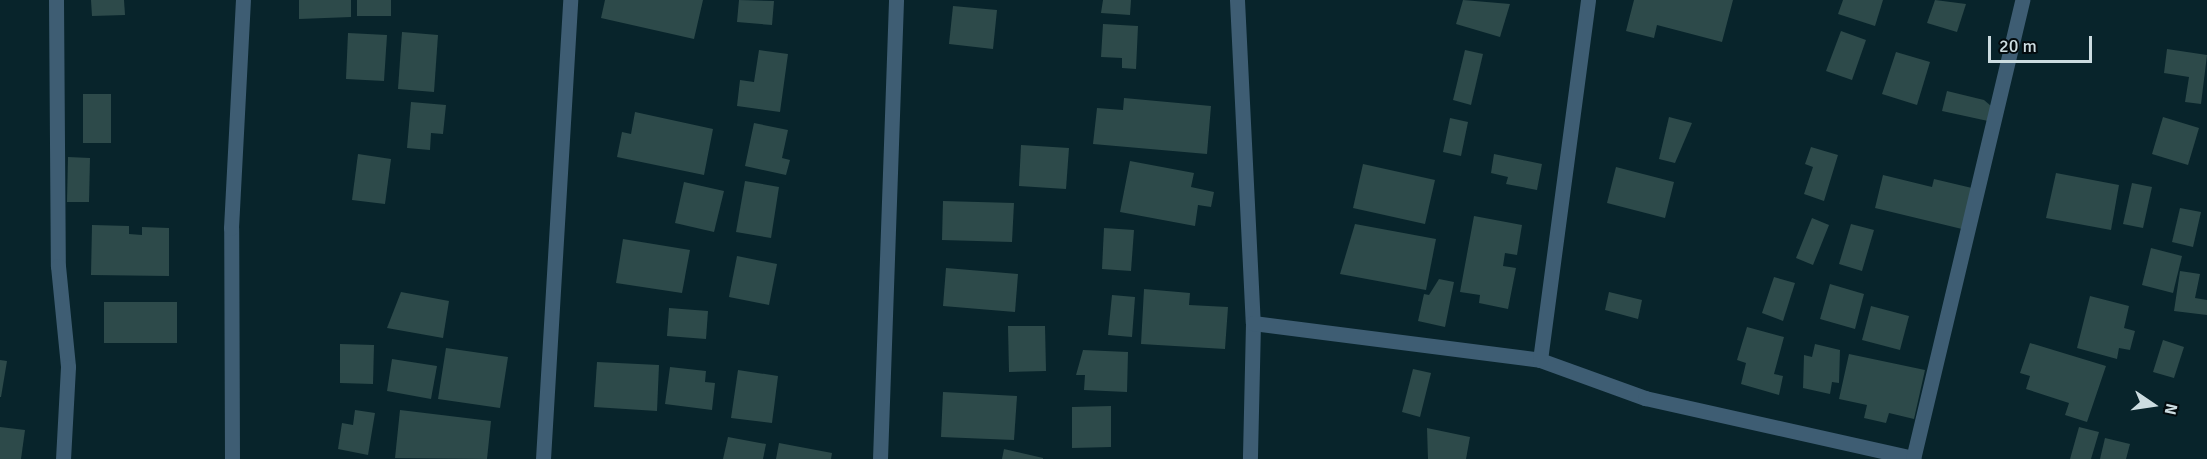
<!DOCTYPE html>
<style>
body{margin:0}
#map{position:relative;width:2207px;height:459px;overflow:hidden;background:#08242b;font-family:Signika,sans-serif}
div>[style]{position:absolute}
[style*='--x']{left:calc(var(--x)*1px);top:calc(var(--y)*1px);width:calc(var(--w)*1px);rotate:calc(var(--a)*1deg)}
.building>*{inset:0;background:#2d4a4a}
.minor>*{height:15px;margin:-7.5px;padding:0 7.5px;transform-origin:7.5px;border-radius:7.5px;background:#3e5d73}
span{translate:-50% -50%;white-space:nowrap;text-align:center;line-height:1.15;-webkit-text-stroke:5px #030b0e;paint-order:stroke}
.north{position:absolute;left:2123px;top:375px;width:60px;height:60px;-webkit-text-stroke:4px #030b0e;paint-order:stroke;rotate:103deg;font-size:16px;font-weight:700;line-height:24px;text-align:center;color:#ccdce0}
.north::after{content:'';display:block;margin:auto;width:21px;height:27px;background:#ccdce0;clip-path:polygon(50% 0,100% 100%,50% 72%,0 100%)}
.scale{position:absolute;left:1988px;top:36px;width:104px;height:27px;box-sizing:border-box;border:3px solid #ccdce0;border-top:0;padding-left:8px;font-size:18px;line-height:21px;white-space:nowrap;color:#ccdce0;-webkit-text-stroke:4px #030b0e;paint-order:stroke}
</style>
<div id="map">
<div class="building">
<i style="clip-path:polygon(91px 0,124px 0,125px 15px,92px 16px)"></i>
<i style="clip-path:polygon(299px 0,351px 0,351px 17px,299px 19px)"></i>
<i style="clip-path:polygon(357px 0,391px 0,391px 16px,357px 16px)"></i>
<i style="clip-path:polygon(605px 0,703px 0,694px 39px,601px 18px)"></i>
<i style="clip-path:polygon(739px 0,774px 1px,772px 25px,737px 22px)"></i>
<i style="clip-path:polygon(1103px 0,1131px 0,1130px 15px,1101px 13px)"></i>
<i style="clip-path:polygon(1463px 0,1510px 4px,1500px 37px,1456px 24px)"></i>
<i style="clip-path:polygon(1634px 0,1733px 0,1722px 42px,1657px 25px,1654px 38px,1626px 31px)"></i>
<i style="clip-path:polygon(1843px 0,1883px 0,1875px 26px,1838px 14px)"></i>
<i style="clip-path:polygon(1935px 0,1966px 4px,1957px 32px,1927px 23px)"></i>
<i style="clip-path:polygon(953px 6px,997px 10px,993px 49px,949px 44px)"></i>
<i style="clip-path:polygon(1103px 24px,1138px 26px,1136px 69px,1122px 68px,1122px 58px,1101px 57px)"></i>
<i style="clip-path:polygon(1841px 31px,1866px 40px,1852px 80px,1826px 71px)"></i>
<i style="clip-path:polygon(402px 32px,438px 35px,434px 92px,398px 89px)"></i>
<i style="clip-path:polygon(348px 33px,387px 35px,384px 81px,346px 79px)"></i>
<i style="clip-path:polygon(2167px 49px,2207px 55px,2201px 104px,2185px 102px,2189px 77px,2164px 73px)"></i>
<i style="clip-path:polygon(759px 50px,788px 54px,780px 112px,737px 106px,740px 80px,754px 82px)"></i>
<i style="clip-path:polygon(1465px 50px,1483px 54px,1471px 105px,1453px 100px)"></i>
<i style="clip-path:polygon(1896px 52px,1930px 62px,1917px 105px,1882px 94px)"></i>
<i style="clip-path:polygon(1947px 91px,1984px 100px,1991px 106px,1988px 121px,1942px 111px)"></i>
<i style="clip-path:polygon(83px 94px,111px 94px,111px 143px,83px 143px)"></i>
<i style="clip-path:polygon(1124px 98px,1211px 106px,1207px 154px,1093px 144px,1097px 108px,1123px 110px)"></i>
<i style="clip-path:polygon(411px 102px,446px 105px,443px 134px,431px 133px,430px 150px,407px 148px)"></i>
<i style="clip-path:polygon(635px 112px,713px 129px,704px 175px,617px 157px,622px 132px,631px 134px)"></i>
<i style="clip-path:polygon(1669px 117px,1692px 123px,1675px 163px,1659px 159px)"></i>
<i style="clip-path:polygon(2163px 117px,2199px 128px,2188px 165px,2152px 154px)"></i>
<i style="clip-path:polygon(1450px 118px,1468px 122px,1461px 156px,1443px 152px)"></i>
<i style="clip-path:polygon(754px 123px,788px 130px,782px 158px,790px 160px,786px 175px,745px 166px)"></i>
<i style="clip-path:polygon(1021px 145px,1069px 148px,1066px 189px,1019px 186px)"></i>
<i style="clip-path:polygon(1811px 147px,1838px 155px,1824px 201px,1804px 194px,1813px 167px,1805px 164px)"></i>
<i style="clip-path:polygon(358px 154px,391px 159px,385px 204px,352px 200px)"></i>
<i style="clip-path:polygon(1494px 154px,1542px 164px,1537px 190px,1506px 184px,1508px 177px,1491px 173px)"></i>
<i style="clip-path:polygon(68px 157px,90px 158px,89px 202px,67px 202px)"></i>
<i style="clip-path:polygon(1130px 161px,1194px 173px,1191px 187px,1214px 192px,1211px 207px,1198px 205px,1195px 226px,1120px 212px)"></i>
<i style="clip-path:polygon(1363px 164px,1435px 180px,1425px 224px,1353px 208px)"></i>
<i style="clip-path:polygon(1616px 167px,1674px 182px,1665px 218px,1607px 203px)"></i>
<i style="clip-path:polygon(2056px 173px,2119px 185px,2111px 230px,2046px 218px)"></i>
<i style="clip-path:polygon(1883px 175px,1932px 187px,1934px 179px,1972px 188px,1962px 229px,1875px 208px)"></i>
<i style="clip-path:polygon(745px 181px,779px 187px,771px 238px,736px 232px)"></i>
<i style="clip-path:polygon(684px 182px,724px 191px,714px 232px,675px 223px)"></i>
<i style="clip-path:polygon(2132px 183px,2152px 187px,2143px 228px,2123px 224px)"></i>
<i style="clip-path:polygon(943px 201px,1014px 203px,1012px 242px,942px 240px)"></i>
<i style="clip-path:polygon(2180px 208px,2201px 212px,2193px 247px,2172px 242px)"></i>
<i style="clip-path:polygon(1474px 216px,1522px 225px,1517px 255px,1505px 253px,1503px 266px,1516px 268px,1508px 309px,1479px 303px,1480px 295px,1460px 292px)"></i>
<i style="clip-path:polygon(1812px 218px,1829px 225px,1813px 265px,1796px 258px)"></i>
<i style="clip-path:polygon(1355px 224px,1436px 239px,1426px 290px,1340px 274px)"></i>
<i style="clip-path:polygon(1851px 224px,1874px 230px,1862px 271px,1839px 264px)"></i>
<i style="clip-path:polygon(92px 225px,129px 226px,129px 234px,142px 235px,142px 227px,169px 228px,169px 276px,91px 275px)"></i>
<i style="clip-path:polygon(1104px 228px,1134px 230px,1131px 271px,1102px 269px)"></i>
<i style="clip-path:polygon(623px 239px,690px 250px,682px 293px,616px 283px)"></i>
<i style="clip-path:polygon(2151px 248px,2182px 256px,2173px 293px,2142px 285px)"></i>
<i style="clip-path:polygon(737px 256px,777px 264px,769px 305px,729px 297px)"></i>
<i style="clip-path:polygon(946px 268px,1018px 274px,1015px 312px,943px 306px)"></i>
<i style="clip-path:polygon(2180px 271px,2200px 274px,2195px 298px,2207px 300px,2207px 315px,2174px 311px)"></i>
<i style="clip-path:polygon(1774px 277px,1795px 283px,1783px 321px,1762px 313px)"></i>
<i style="clip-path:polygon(1439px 279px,1454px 282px,1445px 327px,1418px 321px,1424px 294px,1429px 295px)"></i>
<i style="clip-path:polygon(1830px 284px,1864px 294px,1855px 329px,1820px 319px)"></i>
<i style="clip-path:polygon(1144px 289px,1190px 293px,1189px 305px,1228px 307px,1225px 349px,1141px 344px)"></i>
<i style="clip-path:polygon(401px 292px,449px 301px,443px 338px,387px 328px)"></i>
<i style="clip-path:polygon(1609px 292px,1642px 300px,1638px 319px,1605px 310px)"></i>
<i style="clip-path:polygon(1112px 295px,1135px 297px,1132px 337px,1108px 335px)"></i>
<i style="clip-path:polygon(2090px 296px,2129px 306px,2124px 328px,2135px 331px,2130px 350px,2119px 348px,2117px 359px,2077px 348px)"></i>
<i style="clip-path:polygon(104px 302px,177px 302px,177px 343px,104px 343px)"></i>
<i style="clip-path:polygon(1871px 306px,1909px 316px,1900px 350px,1862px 340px)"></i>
<i style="clip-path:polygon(669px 308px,708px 311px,706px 339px,667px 336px)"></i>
<i style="clip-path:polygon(1008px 326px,1045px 326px,1046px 371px,1009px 372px)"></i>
<i style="clip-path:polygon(1747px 327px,1784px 337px,1774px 374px,1783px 376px,1779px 395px,1741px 384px,1746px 363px,1737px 360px)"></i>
<i style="clip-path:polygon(2163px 340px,2184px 347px,2174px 378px,2153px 372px)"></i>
<i style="clip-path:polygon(2030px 343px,2106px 366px,2087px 422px,2065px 415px,2069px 403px,2026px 389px,2030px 376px,2020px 373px)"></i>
<i style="clip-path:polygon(340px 344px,374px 345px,373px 384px,340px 383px)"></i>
<i style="clip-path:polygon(1815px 344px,1840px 350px,1839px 383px,1832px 382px,1830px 394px,1803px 388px,1804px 355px,1812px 357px)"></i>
<i style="clip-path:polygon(446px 348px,508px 357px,500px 408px,438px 399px)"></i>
<i style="clip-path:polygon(1083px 350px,1128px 352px,1127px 392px,1084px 390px,1085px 375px,1076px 375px)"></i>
<i style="clip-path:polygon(1849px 354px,1925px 370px,1914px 419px,1889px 413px,1886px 423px,1864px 418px,1867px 405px,1839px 399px)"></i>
<i style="clip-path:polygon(392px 359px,437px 366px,431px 399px,387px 391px)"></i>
<i style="clip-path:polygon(0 360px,7px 361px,1px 397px,0 397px)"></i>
<i style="clip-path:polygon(597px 362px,659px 365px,657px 411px,594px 407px)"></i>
<i style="clip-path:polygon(670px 367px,706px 371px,705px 382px,715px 383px,712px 410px,665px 404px)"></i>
<i style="clip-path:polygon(1413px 369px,1431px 373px,1420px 417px,1402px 412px)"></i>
<i style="clip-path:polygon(738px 370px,778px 376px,772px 423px,731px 418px)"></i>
<i style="clip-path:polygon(943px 392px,1017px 396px,1014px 440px,941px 437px)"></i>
<i style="clip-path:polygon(1111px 406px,1111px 447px,1072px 448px,1072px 407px)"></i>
<i style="clip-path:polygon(355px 410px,375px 413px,368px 455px,338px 449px,342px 423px,353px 425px)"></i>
<i style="clip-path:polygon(400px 410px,491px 421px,487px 459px,395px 458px)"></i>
<i style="clip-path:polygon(0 427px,25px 430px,21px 459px,0 459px)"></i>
<i style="clip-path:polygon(2079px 427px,2099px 432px,2091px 459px,2070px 459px)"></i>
<i style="clip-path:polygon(1427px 428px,1470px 437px,1466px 459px,1428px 459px)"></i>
<i style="clip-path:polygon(728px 437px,766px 444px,763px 459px,723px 459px)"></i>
<i style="clip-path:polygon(2105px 438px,2130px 444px,2126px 459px,2100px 459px)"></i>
<i style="clip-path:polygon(779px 443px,832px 453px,831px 459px,776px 459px)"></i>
<i style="clip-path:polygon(1004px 449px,1043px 458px,1043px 459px,1002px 459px)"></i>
</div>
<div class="minor">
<i style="--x:56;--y:0;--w:266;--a:89.6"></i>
<i style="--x:58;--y:266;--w:101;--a:84.3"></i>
<i style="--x:68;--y:367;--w:92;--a:93.1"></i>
<i style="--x:1237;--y:0;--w:323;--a:87.2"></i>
<i style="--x:1253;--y:323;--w:136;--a:91.3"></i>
<i style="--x:1253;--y:323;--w:289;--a:7.3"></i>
<i style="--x:1540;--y:360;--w:112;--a:19.9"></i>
<i style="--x:1645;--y:398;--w:275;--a:12.6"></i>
<i style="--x:1540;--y:360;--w:363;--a:-82.4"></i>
<i style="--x:232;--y:459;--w:231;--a:-90.2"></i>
<i style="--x:231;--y:228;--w:228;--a:-87"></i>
<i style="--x:543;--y:459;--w:460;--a:-86.6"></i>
<i style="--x:880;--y:459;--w:459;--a:-88"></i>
<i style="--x:1913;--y:459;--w:472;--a:-76.6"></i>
</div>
<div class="north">N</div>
<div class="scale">20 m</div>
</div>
